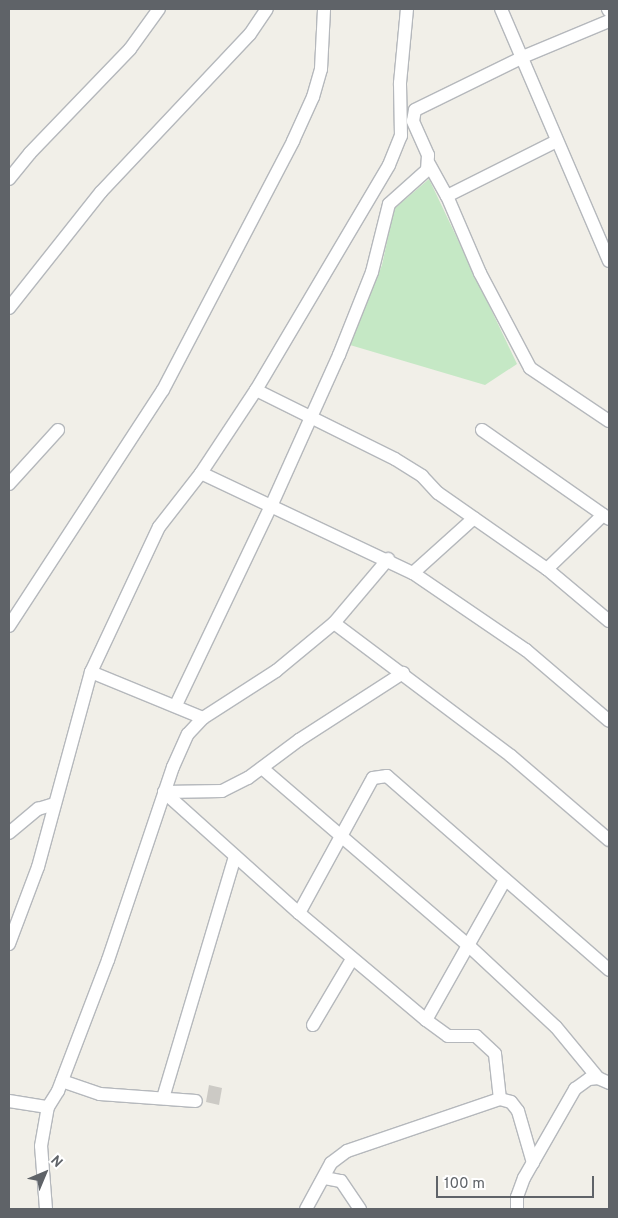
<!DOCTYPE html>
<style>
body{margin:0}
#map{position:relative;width:618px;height:1218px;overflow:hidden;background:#f1efe8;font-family:Overpass,sans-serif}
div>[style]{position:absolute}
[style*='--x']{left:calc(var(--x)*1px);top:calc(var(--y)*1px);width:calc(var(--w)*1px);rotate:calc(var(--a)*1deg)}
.green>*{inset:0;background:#c5e8c5}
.building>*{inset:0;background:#cccac5}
.roads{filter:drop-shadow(1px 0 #b5b8bc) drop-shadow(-1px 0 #b5b8bc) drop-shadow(0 1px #b5b8bc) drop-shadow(0 -1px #b5b8bc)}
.minor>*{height:12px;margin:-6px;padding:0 6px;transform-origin:6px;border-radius:6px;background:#fff}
span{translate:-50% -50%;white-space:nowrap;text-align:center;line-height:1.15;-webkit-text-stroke:4px #fff;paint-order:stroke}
.frame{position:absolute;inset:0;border:10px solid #5f6368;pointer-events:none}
.north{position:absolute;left:20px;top:1148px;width:50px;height:50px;-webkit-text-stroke:4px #fff;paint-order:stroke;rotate:45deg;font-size:14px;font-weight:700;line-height:20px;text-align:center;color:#5f6368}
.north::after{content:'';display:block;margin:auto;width:18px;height:22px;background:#5f6368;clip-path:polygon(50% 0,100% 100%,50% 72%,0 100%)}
.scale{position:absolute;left:436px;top:1176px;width:158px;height:22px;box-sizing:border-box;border:2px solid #5f6368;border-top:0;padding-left:6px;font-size:15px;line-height:18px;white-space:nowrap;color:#5f6368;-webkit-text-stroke:4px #fff;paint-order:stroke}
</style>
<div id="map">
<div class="green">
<i style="clip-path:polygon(429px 179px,517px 364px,485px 385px,350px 345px,382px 265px,394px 209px)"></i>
</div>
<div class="building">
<i style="clip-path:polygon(209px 1085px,222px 1088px,219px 1105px,206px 1102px)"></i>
</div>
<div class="roads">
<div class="minor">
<i style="--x:501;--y:9;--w:274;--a:66.8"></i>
<i style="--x:608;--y:9;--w:2;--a:63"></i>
<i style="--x:429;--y:164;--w:37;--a:61"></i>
<i style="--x:447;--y:196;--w:84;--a:66.8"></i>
<i style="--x:480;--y:273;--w:107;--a:62.2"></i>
<i style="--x:530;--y:368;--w:95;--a:33.9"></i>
<i style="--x:9;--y:179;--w:33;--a:-51"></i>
<i style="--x:30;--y:153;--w:144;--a:-46.1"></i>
<i style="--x:130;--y:49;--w:49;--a:-54.1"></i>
<i style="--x:447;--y:196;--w:123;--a:-26.6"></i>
<i style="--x:9;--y:308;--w:148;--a:-51.6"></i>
<i style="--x:101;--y:192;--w:217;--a:-46.7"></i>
<i style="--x:250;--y:34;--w:30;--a:-56"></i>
<i style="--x:256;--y:390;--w:155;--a:26.4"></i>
<i style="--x:395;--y:459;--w:32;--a:32"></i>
<i style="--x:422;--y:476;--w:23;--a:47"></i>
<i style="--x:438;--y:493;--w:133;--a:34.9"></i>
<i style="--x:547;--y:569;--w:81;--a:40"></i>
<i style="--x:482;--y:430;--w:155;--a:35"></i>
<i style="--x:201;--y:473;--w:234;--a:25.3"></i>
<i style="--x:413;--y:573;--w:137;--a:34.3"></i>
<i style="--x:526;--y:650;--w:109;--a:40.5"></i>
<i style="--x:9;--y:484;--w:73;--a:-47.8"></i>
<i style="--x:547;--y:569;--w:78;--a:-44"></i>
<i style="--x:413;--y:573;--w:82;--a:-42"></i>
<i style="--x:334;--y:623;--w:221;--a:36.9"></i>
<i style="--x:511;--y:756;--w:129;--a:40.6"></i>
<i style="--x:9;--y:626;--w:282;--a:-56.9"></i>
<i style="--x:163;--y:390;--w:281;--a:-62.4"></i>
<i style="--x:293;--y:141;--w:48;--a:-65.6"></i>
<i style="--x:313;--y:97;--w:29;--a:-74"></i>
<i style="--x:321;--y:69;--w:60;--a:-87.1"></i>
<i style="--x:91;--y:672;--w:121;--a:22.3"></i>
<i style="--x:176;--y:705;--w:223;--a:-64.5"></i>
<i style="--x:272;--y:504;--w:163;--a:-65.8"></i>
<i style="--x:339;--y:355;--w:89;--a:-68.3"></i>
<i style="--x:372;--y:272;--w:70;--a:-76"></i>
<i style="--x:389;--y:204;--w:51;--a:-41.8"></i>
<i style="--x:427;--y:170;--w:15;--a:-86"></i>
<i style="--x:428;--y:155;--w:37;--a:-114"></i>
<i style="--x:413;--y:121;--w:11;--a:-80"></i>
<i style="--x:415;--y:110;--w:123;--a:-26.1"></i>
<i style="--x:525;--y:56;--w:91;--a:-22.6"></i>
<i style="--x:262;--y:768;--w:272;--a:40.7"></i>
<i style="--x:468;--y:945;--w:120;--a:43"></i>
<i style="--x:556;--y:1027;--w:66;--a:50.5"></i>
<i style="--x:164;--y:792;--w:181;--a:41.9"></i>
<i style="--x:299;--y:913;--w:166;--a:40.1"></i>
<i style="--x:426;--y:1020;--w:27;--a:36"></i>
<i style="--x:448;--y:1036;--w:28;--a:0"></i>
<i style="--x:476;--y:1036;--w:26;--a:43"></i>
<i style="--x:495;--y:1054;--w:45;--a:83.7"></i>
<i style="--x:164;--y:792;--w:58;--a:-1"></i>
<i style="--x:222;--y:791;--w:29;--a:-27"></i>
<i style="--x:248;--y:778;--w:64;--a:-36.7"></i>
<i style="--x:299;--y:740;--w:124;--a:-32.8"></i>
<i style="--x:9;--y:833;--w:38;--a:-40"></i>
<i style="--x:38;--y:809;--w:17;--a:-17"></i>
<i style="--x:299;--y:913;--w:154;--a:-61.3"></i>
<i style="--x:373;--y:778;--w:14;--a:-8"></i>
<i style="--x:387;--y:776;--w:295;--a:41.1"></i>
<i style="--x:9;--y:944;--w:82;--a:-69.4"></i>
<i style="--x:38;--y:867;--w:202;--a:-74.8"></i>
<i style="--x:91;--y:672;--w:160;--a:-64.9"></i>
<i style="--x:159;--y:527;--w:68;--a:-52.1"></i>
<i style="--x:201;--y:473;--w:100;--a:-56.5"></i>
<i style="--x:256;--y:390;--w:261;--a:-59.4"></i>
<i style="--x:389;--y:165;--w:31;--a:-68"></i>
<i style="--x:401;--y:136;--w:53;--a:-91.1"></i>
<i style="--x:400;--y:83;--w:74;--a:-84.6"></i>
<i style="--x:426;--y:1020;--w:161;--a:-60.6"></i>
<i style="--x:313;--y:1025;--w:77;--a:-59.4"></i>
<i style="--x:62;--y:1081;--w:40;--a:18.9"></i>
<i style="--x:100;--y:1094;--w:96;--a:4.2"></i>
<i style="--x:163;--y:1098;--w:252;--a:-73.4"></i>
<i style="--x:9;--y:1101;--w:39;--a:9"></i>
<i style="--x:325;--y:1178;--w:16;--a:11"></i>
<i style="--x:341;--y:1181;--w:34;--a:56"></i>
<i style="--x:46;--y:1209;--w:63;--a:-94.5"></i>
<i style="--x:41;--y:1146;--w:40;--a:-80"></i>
<i style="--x:48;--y:1107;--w:19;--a:-58"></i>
<i style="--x:58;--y:1091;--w:140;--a:-69.1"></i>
<i style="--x:108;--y:960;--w:204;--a:-71.4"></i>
<i style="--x:173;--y:767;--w:36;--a:-66"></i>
<i style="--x:188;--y:734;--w:22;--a:-47"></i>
<i style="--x:203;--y:718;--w:87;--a:-32.8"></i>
<i style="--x:276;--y:671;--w:75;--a:-39.6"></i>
<i style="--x:334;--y:623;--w:84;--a:-49.8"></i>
<i style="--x:306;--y:1209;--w:52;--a:-61.5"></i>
<i style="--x:331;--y:1163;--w:20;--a:-37"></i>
<i style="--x:347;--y:1151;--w:162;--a:-18.8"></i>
<i style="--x:500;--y:1099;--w:11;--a:15"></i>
<i style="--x:511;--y:1102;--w:11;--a:52"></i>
<i style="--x:518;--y:1111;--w:54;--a:73.9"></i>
<i style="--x:517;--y:1209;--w:12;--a:-90"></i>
<i style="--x:517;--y:1197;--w:20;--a:-70"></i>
<i style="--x:524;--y:1178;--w:103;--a:-60.2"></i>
<i style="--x:575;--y:1089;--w:17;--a:-36"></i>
<i style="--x:589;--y:1079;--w:9;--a:-6"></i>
<i style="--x:598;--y:1078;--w:12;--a:24"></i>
</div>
</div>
<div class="frame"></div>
<div class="north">N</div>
<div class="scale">100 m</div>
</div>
